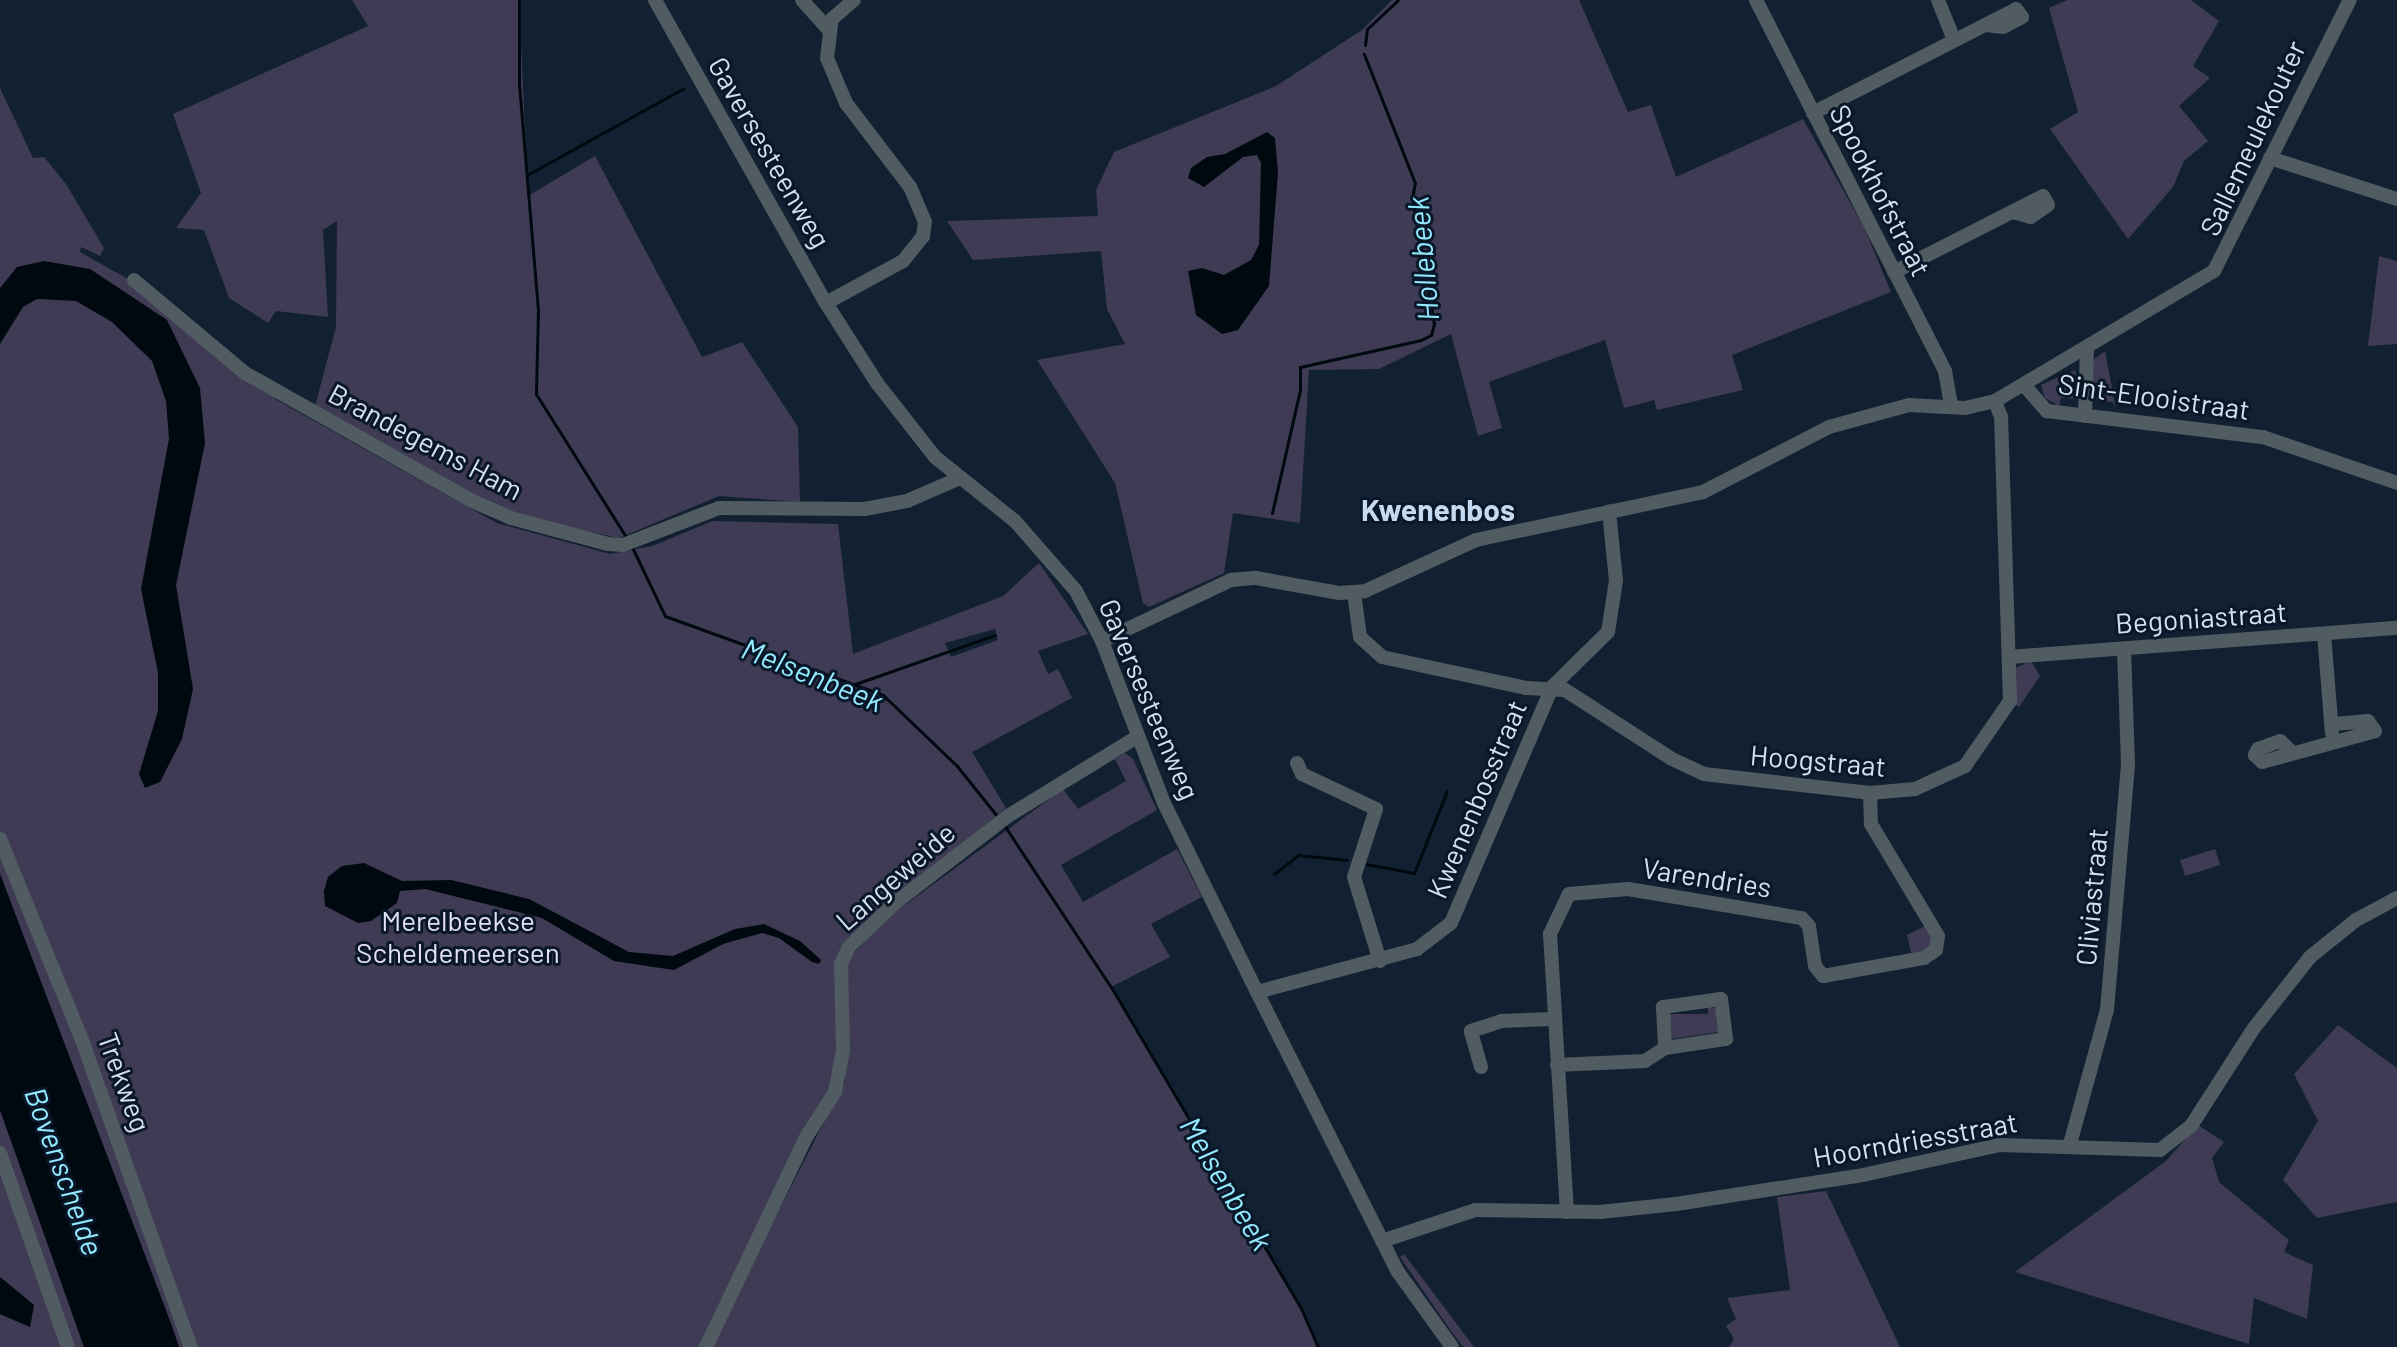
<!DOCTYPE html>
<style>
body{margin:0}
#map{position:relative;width:2397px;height:1347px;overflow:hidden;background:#122132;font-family:Barlow,sans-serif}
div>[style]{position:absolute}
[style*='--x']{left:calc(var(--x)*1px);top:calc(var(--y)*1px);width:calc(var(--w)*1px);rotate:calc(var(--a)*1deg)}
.green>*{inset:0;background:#3f3b54}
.water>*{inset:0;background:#00090f}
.stream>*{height:3px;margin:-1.5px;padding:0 1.5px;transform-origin:1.5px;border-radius:1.5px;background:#00090f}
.minor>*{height:14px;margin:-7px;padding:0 7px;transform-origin:7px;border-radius:7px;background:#515c62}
span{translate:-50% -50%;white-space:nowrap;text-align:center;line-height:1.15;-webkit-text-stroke:6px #091728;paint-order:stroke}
.street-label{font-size:28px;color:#d7e1ed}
.park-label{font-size:28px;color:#e1def8}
.water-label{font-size:30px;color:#93e9fe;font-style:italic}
.neighbourhood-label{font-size:30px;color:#c5d9f0;font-weight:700}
</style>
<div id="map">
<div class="green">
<i style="clip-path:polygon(352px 0,519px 0,528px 196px,595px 156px,702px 357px,742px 342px,798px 427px,800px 502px,719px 496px,619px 538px,526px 518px,477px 497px,315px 406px,336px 327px,337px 221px,323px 230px,328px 317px,276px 311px,268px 323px,229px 298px,204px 230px,176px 228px,201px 193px,173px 114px,368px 26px)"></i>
<i style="clip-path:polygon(1392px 0,1579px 0,1628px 112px,1651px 105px,1676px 177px,1803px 119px,1864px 227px,1891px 292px,1732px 355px,1743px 390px,1657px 410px,1654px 400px,1624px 408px,1605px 340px,1489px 382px,1502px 428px,1478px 436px,1451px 334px,1379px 369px,1309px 370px,1300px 523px,1233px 513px,1224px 573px,1149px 607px,1143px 603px,1115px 483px,1037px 360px,1125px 344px,1107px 309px,1101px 251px,973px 260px,947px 221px,1098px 216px,1096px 190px,1114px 152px,1276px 86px,1362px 30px)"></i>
<i style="clip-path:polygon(2067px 0,2191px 0,2219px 21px,2193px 66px,2210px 78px,2179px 106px,2208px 141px,2184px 161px,2173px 187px,2128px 239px,2050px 129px,2078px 112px,2049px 8px)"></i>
<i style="clip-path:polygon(evenodd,0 88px,33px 158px,44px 157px,66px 184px,104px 248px,100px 256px,81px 247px,80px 252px,135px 283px,275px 394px,275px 399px,497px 523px,610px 554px,652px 546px,713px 521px,838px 524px,853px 654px,1003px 596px,1039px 563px,1088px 634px,1038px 651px,1048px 674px,1058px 669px,1072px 698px,972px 752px,1006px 808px,889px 902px,841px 949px,838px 1070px,702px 1347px,179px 1347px,0 874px,0 88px,995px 629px,998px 640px,951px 657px,945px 643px,995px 629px)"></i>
<i style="clip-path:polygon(2379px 256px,2397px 261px,2397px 344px,2368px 346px)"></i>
<i style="clip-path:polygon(2105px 351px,2116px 410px,2113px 402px,2091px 400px,2089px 363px)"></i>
<i style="clip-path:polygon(2075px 370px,2081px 399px,2061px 398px,2059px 406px,2045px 398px,2041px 385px)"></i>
<i style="clip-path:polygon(2031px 661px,2040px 676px,2019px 707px,2013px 703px,2015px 668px)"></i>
<i style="clip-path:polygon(1125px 753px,1133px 759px,1157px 810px,1061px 865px,1083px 902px,1177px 849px,1202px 897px,1151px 924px,1170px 957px,1111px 987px,1300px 1306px,1318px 1347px,709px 1347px,845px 1081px,844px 973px,852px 955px,886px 919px,1063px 789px,1078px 809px,1126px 781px,1115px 759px)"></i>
<i style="clip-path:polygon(2215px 849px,2220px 865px,2185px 876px,2180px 860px)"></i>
<i style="clip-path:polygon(1925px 926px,1934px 945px,1912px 956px,1907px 935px)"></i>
<i style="clip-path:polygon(1708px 1006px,1716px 1009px,1719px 1032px,1671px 1039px,1669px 1014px,1708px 1014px)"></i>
<i style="clip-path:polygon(2338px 1025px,2397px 1068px,2397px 1202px,2317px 1218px,2283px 1180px,2318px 1121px,2294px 1074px)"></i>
<i style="clip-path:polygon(0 1110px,35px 1206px,84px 1347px,0 1347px,0 1314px,30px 1326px,34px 1305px,0 1277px)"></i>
<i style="clip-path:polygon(2198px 1125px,2224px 1142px,2212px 1158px,2219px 1182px,2289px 1240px,2284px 1252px,2313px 1265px,2307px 1319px,2254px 1298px,2249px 1344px,2015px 1272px,2166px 1161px)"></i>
<i style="clip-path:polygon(1826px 1191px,1900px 1347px,1729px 1347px,1734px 1339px,1726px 1326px,1736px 1319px,1727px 1298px,1790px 1290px,1777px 1197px)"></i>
<i style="clip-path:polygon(1404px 1254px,1450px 1315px,1474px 1347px,1463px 1347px,1449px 1328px,1400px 1257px)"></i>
</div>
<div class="water">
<i style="clip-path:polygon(1267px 132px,1275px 138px,1278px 173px,1269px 286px,1238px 330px,1222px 334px,1196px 315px,1188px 271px,1202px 268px,1224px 275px,1251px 260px,1259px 245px,1261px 163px,1257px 155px,1243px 157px,1204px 187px,1188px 178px,1191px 168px,1207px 157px,1225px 154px)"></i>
<i style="clip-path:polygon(44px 261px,90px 269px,167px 320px,200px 388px,205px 443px,176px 585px,193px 689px,182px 739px,160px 782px,145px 788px,139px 774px,158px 711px,158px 673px,141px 589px,169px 439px,166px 401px,152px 361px,112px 322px,76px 301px,37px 299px,23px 307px,0 344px,0 288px,17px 267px)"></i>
<i style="clip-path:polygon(364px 863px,402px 881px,451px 880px,529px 899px,629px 952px,673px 956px,735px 929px,764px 924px,800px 941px,821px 960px,819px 964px,812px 962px,779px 938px,762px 933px,723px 944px,674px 970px,614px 961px,542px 918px,425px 889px,400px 891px,397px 903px,371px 921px,358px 923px,325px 906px,324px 891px,328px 877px,342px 866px)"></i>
<i style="clip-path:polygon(0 874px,172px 1326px,179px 1347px,84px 1347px,0 1110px)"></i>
<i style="clip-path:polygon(0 1277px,34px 1305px,30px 1327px,0 1314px)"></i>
</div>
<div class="stream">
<i style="--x:519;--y:0;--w:84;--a:90"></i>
<i style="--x:519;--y:84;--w:227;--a:85.2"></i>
<i style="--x:538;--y:310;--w:84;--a:91.4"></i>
<i style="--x:536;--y:394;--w:169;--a:57.8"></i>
<i style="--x:1365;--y:45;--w:16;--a:-83"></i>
<i style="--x:1367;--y:29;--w:42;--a:-43.1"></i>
<i style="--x:527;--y:175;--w:179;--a:-29"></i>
<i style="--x:1272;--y:513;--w:126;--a:-77.2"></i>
<i style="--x:1300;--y:390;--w:23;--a:-90"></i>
<i style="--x:1300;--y:367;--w:124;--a:-12.6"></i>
<i style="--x:1421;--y:340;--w:11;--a:-27"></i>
<i style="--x:1431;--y:335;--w:11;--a:-75"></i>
<i style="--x:1434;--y:324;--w:128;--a:-99.9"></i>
<i style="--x:1412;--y:198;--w:15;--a:-79"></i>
<i style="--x:1415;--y:183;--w:139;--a:-111.6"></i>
<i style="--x:632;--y:547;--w:76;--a:64.4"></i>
<i style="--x:665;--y:616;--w:232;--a:19.9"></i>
<i style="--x:883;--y:695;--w:103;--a:43.8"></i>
<i style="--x:957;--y:766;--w:64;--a:51.3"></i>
<i style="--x:855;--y:684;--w:148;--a:-19.3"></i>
<i style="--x:1004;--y:825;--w:194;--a:56.6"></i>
<i style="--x:1111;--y:987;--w:371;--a:59.4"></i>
<i style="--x:1300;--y:1306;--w:45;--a:66.3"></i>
<i style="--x:1366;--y:864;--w:49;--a:10.6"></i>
<i style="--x:1414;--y:873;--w:88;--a:-68.1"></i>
<i style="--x:1274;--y:874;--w:31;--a:-38"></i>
<i style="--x:1298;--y:855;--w:49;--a:5.8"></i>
</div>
<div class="minor">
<i style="--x:655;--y:0;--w:348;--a:60.6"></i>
<i style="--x:826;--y:303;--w:95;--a:57.5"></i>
<i style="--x:877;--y:383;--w:94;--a:51.9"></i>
<i style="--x:935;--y:457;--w:102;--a:38.7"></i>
<i style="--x:1015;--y:521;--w:93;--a:48.9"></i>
<i style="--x:1076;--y:591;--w:56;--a:62.5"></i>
<i style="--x:1102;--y:641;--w:173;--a:69.1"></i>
<i style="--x:1164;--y:803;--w:211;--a:63.8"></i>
<i style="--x:1257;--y:992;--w:313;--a:63.3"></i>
<i style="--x:1398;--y:1272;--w:92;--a:54.2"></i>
<i style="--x:802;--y:0;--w:39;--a:48"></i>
<i style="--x:1756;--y:0;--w:416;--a:63"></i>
<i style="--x:1945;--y:371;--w:35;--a:80"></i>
<i style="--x:1938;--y:0;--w:43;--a:68.2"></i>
<i style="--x:1813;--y:113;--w:228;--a:-27.1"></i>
<i style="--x:2016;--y:9;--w:10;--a:53"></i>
<i style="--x:2022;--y:17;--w:21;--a:152"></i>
<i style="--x:2003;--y:27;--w:17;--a:-173"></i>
<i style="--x:2270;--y:158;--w:133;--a:17.9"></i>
<i style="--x:1894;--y:272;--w:167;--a:-27"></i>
<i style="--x:2043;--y:196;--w:10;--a:61"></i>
<i style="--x:2048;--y:205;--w:21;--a:145"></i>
<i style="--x:2031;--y:217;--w:20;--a:-165"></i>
<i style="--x:134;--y:280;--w:145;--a:40"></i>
<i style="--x:245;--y:373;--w:258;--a:29.4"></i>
<i style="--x:470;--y:500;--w:45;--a:23.7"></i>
<i style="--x:511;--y:518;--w:100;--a:15"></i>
<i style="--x:608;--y:544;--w:15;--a:4"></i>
<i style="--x:623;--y:545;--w:103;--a:-21.1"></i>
<i style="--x:719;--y:508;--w:146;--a:0.4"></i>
<i style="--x:865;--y:509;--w:43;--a:-10.8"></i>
<i style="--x:907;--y:501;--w:58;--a:-23.5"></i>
<i style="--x:826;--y:303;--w:88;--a:-28.6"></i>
<i style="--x:903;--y:261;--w:32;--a:-51"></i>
<i style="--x:923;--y:236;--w:14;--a:-82"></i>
<i style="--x:925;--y:222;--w:38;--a:-113"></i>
<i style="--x:910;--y:187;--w:106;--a:-127.3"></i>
<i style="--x:846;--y:103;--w:49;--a:-112.9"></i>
<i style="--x:827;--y:58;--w:39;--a:-83"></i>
<i style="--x:832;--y:19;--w:29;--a:-41"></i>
<i style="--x:2024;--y:385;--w:35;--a:49"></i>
<i style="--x:2047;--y:411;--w:218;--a:6.9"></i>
<i style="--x:2263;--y:437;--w:142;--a:18.9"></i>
<i style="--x:2085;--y:416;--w:67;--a:-88.3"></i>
<i style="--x:1354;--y:593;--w:44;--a:82.2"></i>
<i style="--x:1360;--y:637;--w:30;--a:42"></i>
<i style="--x:1382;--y:657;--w:147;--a:12.1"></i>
<i style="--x:1526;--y:688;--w:39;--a:3"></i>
<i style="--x:1565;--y:690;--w:127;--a:32.8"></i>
<i style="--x:1672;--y:759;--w:35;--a:25"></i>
<i style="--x:1704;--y:774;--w:167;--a:6.5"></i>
<i style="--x:1870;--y:793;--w:45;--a:-5.1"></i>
<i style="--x:1915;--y:789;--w:55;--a:-24.7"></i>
<i style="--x:1965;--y:766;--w:79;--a:-55.3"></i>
<i style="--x:2010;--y:701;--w:284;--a:-91.8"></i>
<i style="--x:2001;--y:417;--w:17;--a:-111"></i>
<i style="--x:2324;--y:634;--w:99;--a:85.4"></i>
<i style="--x:1102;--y:641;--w:143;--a:-25.3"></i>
<i style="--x:1231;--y:580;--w:25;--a:-5"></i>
<i style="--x:1256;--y:578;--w:84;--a:10.2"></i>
<i style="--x:1339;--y:593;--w:26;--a:-4"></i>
<i style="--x:1365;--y:591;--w:122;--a:-24.7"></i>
<i style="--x:1476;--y:540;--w:232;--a:-11.9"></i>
<i style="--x:1703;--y:492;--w:142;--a:-27.3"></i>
<i style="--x:1829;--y:427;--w:83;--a:-15.4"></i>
<i style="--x:1909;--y:405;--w:56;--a:3.1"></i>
<i style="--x:1965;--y:408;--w:31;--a:-13"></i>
<i style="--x:1995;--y:401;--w:255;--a:-30.7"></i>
<i style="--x:2214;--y:271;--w:303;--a:-63.4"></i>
<i style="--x:2009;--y:657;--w:389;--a:-4.3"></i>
<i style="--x:2292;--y:752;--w:16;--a:-137"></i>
<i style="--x:2280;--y:741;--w:23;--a:160"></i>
<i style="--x:2258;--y:749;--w:7;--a:117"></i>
<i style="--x:2255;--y:755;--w:10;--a:45"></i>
<i style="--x:2262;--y:762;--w:117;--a:-15.3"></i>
<i style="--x:2375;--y:731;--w:12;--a:-125"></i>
<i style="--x:2368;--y:721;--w:37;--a:175"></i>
<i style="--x:1297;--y:763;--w:12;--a:66"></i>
<i style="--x:1302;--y:774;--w:82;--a:25.3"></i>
<i style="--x:1376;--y:809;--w:71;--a:107.9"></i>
<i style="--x:1354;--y:877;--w:88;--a:72.8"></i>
<i style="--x:0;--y:839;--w:217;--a:67.8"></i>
<i style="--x:82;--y:1040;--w:326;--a:70.5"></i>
<i style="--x:1257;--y:992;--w:166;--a:-15"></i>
<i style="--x:1417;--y:949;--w:43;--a:-37.4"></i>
<i style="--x:1451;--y:923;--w:257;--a:-66.8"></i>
<i style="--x:1552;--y:687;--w:78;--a:-44.5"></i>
<i style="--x:1608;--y:632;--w:52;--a:-81.1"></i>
<i style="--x:1616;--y:581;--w:70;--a:-95.7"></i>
<i style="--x:1557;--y:1065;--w:88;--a:-2.6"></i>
<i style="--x:1645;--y:1061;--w:24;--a:-33"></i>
<i style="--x:1665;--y:1048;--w:62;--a:-8.4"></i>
<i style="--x:1726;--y:1039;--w:40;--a:-97.1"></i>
<i style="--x:1721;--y:999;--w:59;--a:172.1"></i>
<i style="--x:1663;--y:1007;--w:41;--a:87.2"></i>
<i style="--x:1481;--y:1067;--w:37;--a:-106"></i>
<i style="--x:1471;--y:1031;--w:32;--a:-18"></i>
<i style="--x:1501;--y:1021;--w:53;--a:-2.2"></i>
<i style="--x:2070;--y:1144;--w:139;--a:-74.6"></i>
<i style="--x:2107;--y:1010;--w:248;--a:-85.1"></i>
<i style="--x:2128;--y:763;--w:114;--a:-92"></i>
<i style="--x:0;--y:1153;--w:206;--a:70.7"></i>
<i style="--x:1567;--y:1212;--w:279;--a:-93.5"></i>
<i style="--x:1550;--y:934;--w:44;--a:-64.6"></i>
<i style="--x:1569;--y:894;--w:59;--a:-4.8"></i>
<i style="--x:1628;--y:889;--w:176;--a:9.5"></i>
<i style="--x:1802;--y:918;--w:11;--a:49"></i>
<i style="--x:1809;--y:926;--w:40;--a:81.5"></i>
<i style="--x:1815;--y:966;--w:13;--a:51"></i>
<i style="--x:1823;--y:976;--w:103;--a:-10.1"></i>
<i style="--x:1924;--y:958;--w:14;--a:-34"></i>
<i style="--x:1936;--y:950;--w:14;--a:-82"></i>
<i style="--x:1938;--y:936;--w:131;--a:-120.9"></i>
<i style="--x:1871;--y:824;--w:31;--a:-92"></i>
<i style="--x:1382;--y:1241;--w:98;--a:-18.4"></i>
<i style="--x:1475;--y:1210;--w:125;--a:0.9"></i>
<i style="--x:1600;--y:1212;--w:76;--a:-6"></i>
<i style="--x:1676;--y:1204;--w:189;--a:-8.8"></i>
<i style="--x:1863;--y:1175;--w:139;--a:-12.4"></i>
<i style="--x:1999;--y:1145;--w:161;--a:1.8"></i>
<i style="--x:2160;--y:1150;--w:39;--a:-38"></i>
<i style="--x:2191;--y:1126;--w:117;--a:-57.3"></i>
<i style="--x:2254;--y:1028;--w:90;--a:-51.7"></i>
<i style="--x:2310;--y:957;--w:59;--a:-38.8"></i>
<i style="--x:2356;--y:920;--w:47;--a:-28.2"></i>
<i style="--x:706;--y:1347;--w:230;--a:-64.5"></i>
<i style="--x:805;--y:1139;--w:56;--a:-57.4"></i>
<i style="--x:835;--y:1092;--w:42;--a:-79"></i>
<i style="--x:843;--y:1051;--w:87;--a:-91.3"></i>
<i style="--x:841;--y:964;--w:19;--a:-65"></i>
<i style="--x:849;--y:947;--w:62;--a:-43.7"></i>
<i style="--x:894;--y:904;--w:144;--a:-37.7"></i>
<i style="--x:1008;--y:816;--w:151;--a:-31.5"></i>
</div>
<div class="street-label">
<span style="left:2252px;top:138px;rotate:-65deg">Sallemeulekouter</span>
<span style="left:770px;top:152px;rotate:60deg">Gaversesteenweg</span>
<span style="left:1881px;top:190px;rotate:63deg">Spookhofstraat</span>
<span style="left:2154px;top:396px;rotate:8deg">Sint-Elooistraat</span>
<span style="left:426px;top:441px;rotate:28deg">Brandegems Ham</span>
<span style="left:2201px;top:617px;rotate:-4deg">Begoniastraat</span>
<span style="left:1150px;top:699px;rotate:67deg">Gaversesteenweg</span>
<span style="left:1818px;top:760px;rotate:5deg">Hoogstraat</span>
<span style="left:1476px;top:799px;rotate:-67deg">Kwenenbosstraat</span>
<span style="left:895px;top:876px;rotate:-41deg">Langeweide</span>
<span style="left:1707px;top:877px;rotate:9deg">Varendries</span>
<span style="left:2091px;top:897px;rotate:-85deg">Cliviastraat</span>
<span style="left:125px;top:1082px;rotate:70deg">Trekweg</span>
<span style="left:1915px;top:1139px;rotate:-10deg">Hoorndriesstraat</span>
</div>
<div class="park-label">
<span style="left:458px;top:936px">Merelbeekse<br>Scheldemeersen</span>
</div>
<div class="water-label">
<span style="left:1422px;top:259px;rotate:-95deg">Hollebeek</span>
<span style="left:813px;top:674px;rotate:22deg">Melsenbeek</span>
<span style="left:65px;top:1171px;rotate:70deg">Bovenschelde</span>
<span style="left:1227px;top:1183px;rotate:59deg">Melsenbeek</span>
</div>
<div class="neighbourhood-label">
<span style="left:1438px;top:509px">Kwenenbos</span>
</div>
</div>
